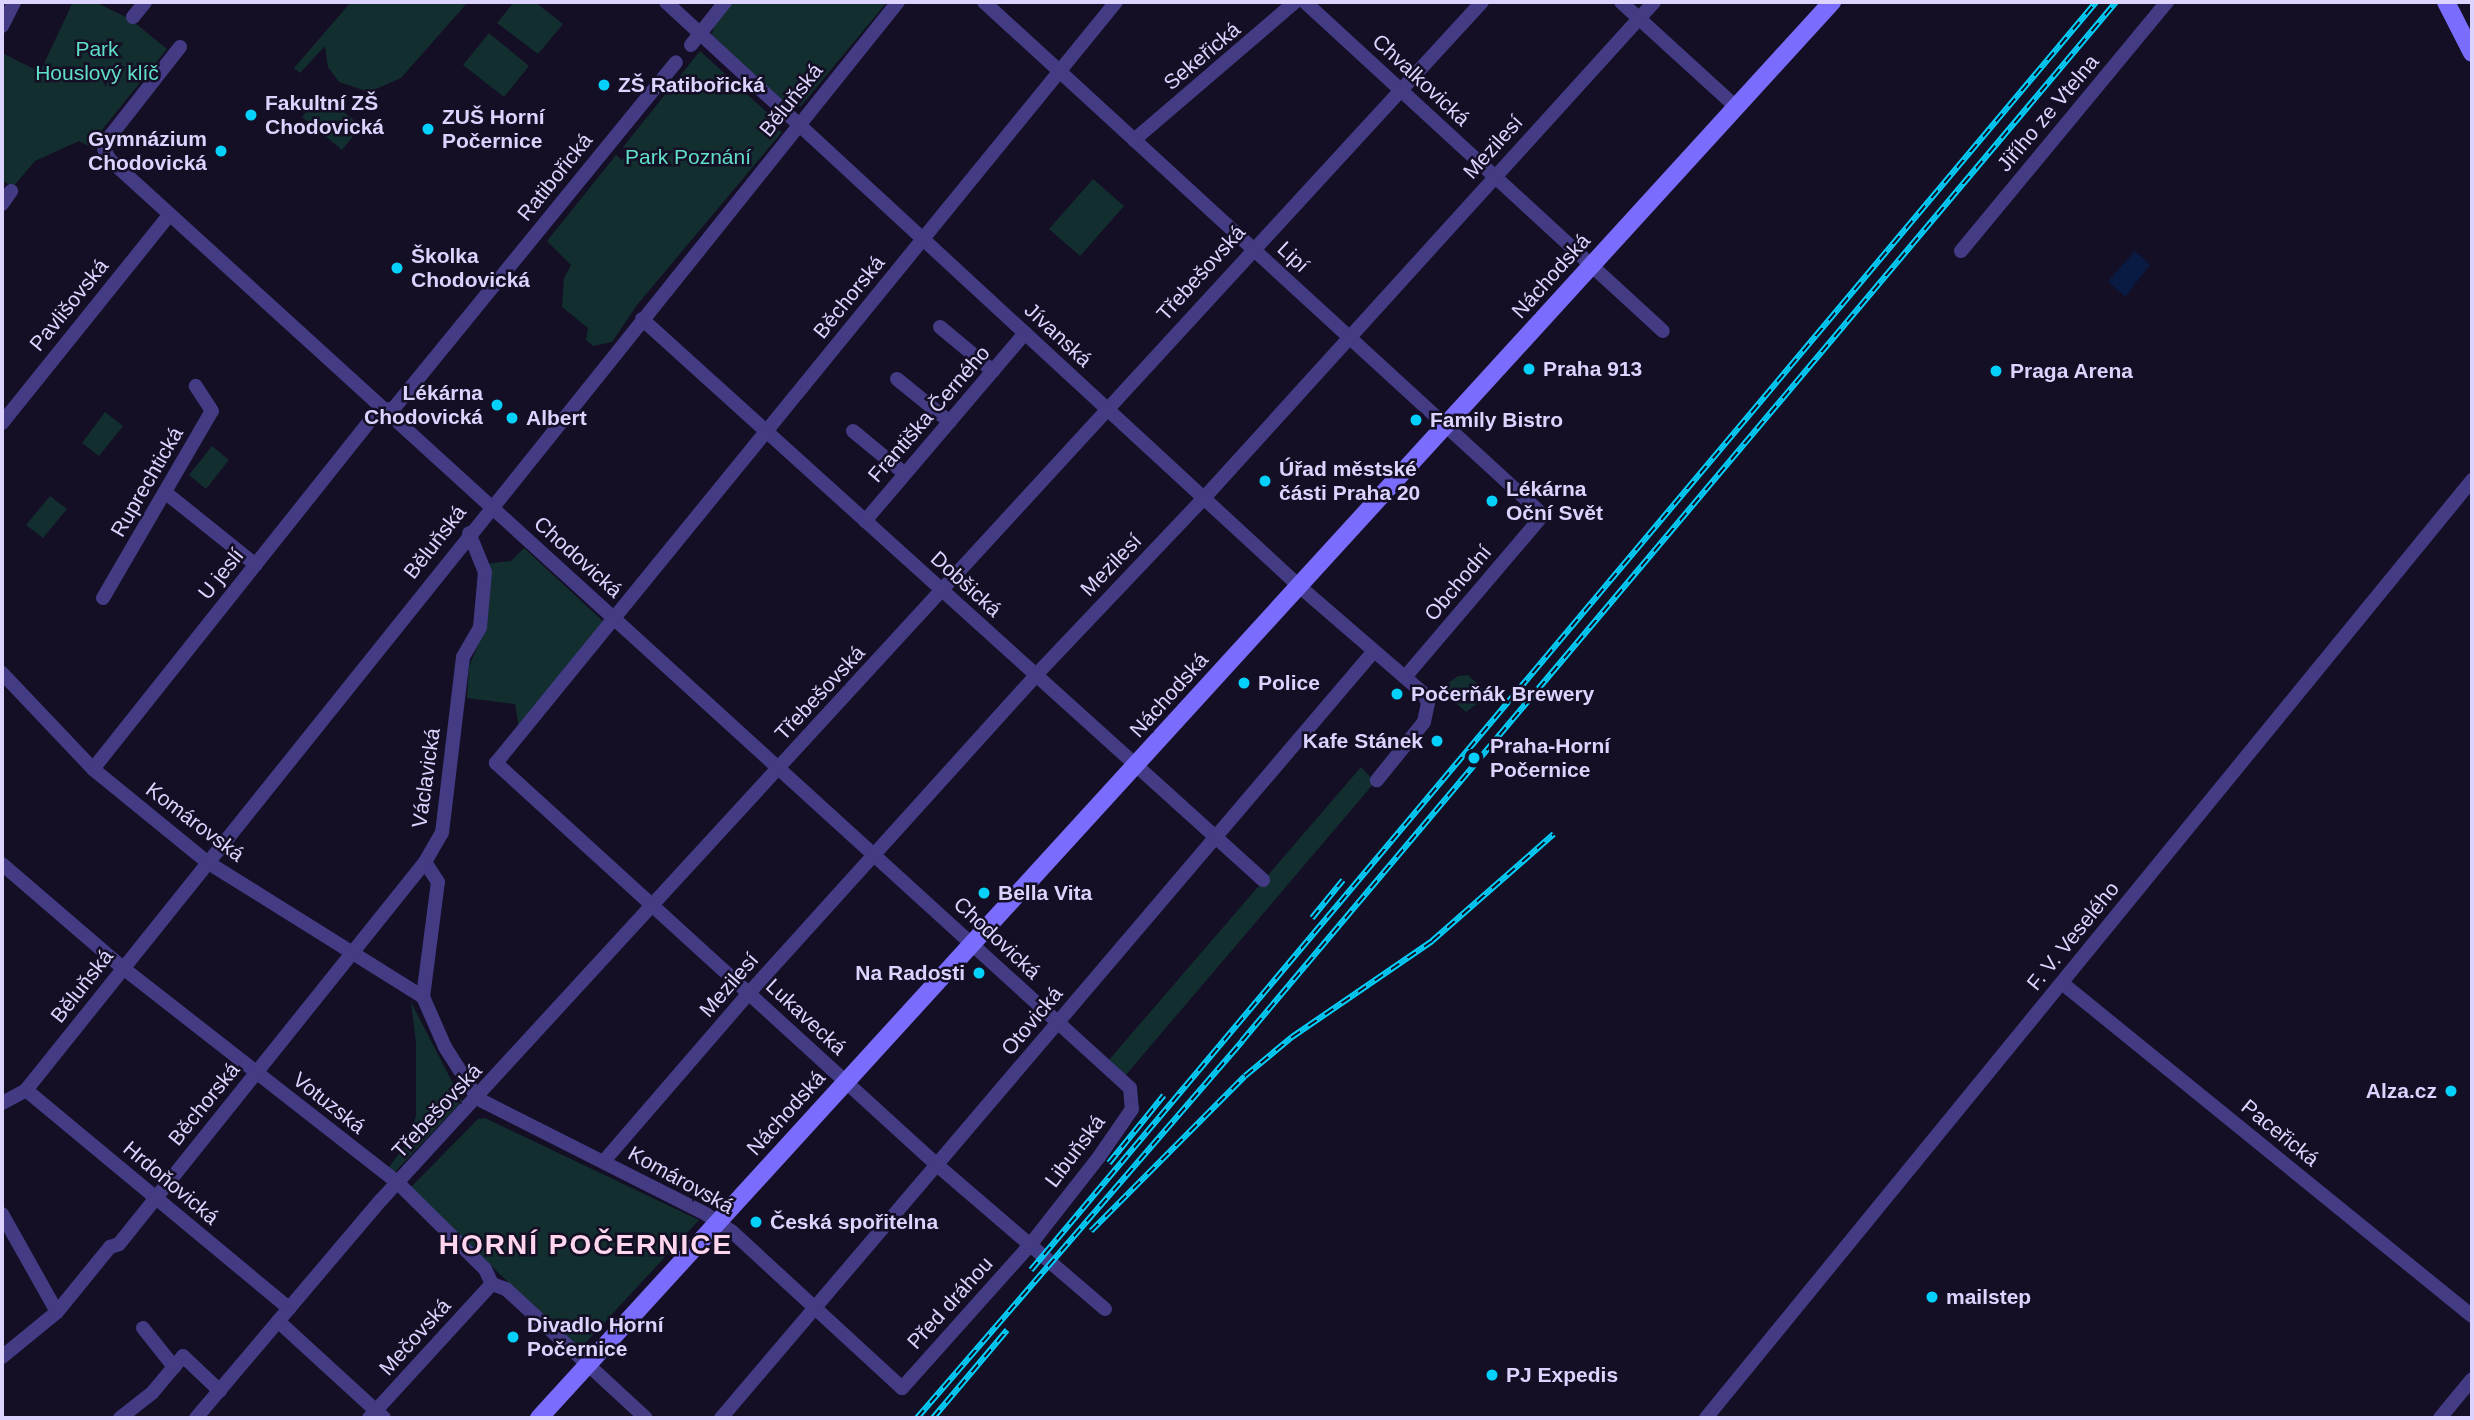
<!DOCTYPE html>
<meta charset="utf-8">
<style>
body{margin:0}
#map{position:relative;width:2474px;height:1420px;overflow:hidden;background:#140f25;font-family:Arial,sans-serif}
div>[style]{position:absolute}
[style*='--x']{left:calc(var(--x)*1px);top:calc(var(--y)*1px);width:calc(var(--w)*1px);rotate:calc(var(--a)*1deg)}
.green>*{inset:0;background:#122e2f}
.water>*{inset:0;background:#0a1b43}
.street>*{height:14px;margin:-7px;padding:0 7px;transform-origin:7px;border-radius:7px;background:#433b84}
.secondary>*{height:18px;margin:-9px;padding:0 9px;transform-origin:9px;border-radius:9px;background:#7a6cfd}
.rail>*{height:6px;margin-top:-3px;transform-origin:0;background:repeating-linear-gradient(90deg,#140f25 0 10px,#03d1fc 0 20px);box-sizing:border-box;border-block:2px solid #03d1fc}
.dots>*{width:19px;height:19px;translate:-50% -50%;box-sizing:border-box;border:4px solid #140f25;border-radius:50%}
span{translate:-50% -50%;white-space:nowrap;text-align:center;line-height:1.15;-webkit-text-stroke:5px #140f25;paint-order:stroke}
.park-label{font-size:21px;color:#60dfc8}
.street-label{font-size:21px;color:#dcd4ff}
.poi-label{font-size:21px;color:#dcd4ff;font-weight:700}
.left{translate:0 -50%;text-align:left}
.right{translate:-100% -50%;text-align:right}
.district-label{font-size:28px;color:#ffd6ed;font-weight:700;letter-spacing:2px}
.frame{position:absolute;inset:0;border:4px solid #dcd4ff;pointer-events:none}
</style>
<div id="map">
<div class="green">
<i style="clip-path:polygon(73px 2px,95px 2px,130px 19px,167px 49px,89px 146px,79px 141px,35px 161px,13px 187px,5px 182px,2px 185px,2px 53px,40px 72px)"></i>
<i style="clip-path:polygon(351px 2px,468px 2px,401px 78px,369px 92px,339px 82px,328px 67px,325px 46px,300px 73px,294px 68px)"></i>
<i style="clip-path:polygon(514px 2px,535px 2px,563px 24px,538px 54px,497px 23px)"></i>
<i style="clip-path:polygon(732px 2px,887px 2px,801px 106px,790px 109px,712px 35px,715px 22px)"></i>
<i style="clip-path:polygon(489px 33px,529px 66px,504px 97px,463px 65px)"></i>
<i style="clip-path:polygon(700px 51px,772px 117px,770px 125px,782px 132px,637px 305px,612px 342px,593px 346px,586px 340px,588px 328px,562px 307px,564px 278px,571px 265px,547px 241px,616px 155px,622px 160px,629px 153px,623px 147px)"></i>
<i style="clip-path:polygon(322px 94px,361px 126px,342px 150px,302px 117px)"></i>
<i style="clip-path:polygon(1093px 179px,1124px 206px,1080px 256px,1049px 229px)"></i>
<i style="clip-path:polygon(105px 412px,123px 426px,99px 456px,82px 443px)"></i>
<i style="clip-path:polygon(212px 446px,229px 460px,206px 489px,189px 475px)"></i>
<i style="clip-path:polygon(50px 496px,67px 509px,43px 538px,26px 525px)"></i>
<i style="clip-path:polygon(524px 548px,605px 623px,519px 729px,515px 704px,467px 698px,469px 666px,483px 634px,485px 564px,511px 561px)"></i>
<i style="clip-path:polygon(1468px 675px,1489px 695px,1466px 712px,1440px 689px,1458px 676px)"></i>
<i style="clip-path:polygon(1361px 767px,1375px 782px,1125px 1076px,1108px 1061px)"></i>
<i style="clip-path:polygon(411px 1002px,462px 1101px,394px 1173px,389px 1167px,406px 1144px,416px 1116px,416px 1043px)"></i>
<i style="clip-path:polygon(485px 1118px,699px 1220px,579px 1350px,410px 1188px,478px 1119px)"></i>
</div>
<div class="water">
<i style="clip-path:polygon(2135px 251px,2150px 265px,2125px 297px,2108px 281px)"></i>
</div>
<div class="street">
<i style="--x:666;--y:2;--w:861;--a:42.69"></i>
<i style="--x:1299;--y:586;--w:165;--a:40.8"></i>
<i style="--x:1424;--y:694;--w:10;--a:66"></i>
<i style="--x:1428;--y:703;--w:19;--a:102"></i>
<i style="--x:1424;--y:722;--w:75;--a:129"></i>
<i style="--x:984;--y:2;--w:759;--a:42.54"></i>
<i style="--x:1543;--y:515;--w:213;--a:130.4"></i>
<i style="--x:1305;--y:2;--w:486;--a:42.6"></i>
<i style="--x:1621;--y:2;--w:156;--a:42.4"></i>
<i style="--x:133;--y:17;--w:19;--a:-51"></i>
<i style="--x:2;--y:26;--w:27;--a:-63"></i>
<i style="--x:691;--y:45;--w:55;--a:-51.7"></i>
<i style="--x:180;--y:47;--w:118;--a:128.1"></i>
<i style="--x:107;--y:140;--w:9;--a:108"></i>
<i style="--x:104;--y:149;--w:11;--a:63"></i>
<i style="--x:109;--y:159;--w:1380;--a:42.3"></i>
<i style="--x:1130;--y:1088;--w:21;--a:85"></i>
<i style="--x:1132;--y:1109;--w:58;--a:124.5"></i>
<i style="--x:1099;--y:1157;--w:112;--a:128.1"></i>
<i style="--x:1030;--y:1245;--w:192;--a:131.8"></i>
<i style="--x:902;--y:1388;--w:232;--a:-137.4"></i>
<i style="--x:731;--y:1231;--w:30;--a:-146"></i>
<i style="--x:706;--y:1214;--w:255;--a:-153.2"></i>
<i style="--x:478;--y:1099;--w:62;--a:-122.4"></i>
<i style="--x:445;--y:1047;--w:55;--a:-113.7"></i>
<i style="--x:423;--y:997;--w:116;--a:-82.6"></i>
<i style="--x:438;--y:882;--w:24;--a:-123"></i>
<i style="--x:425;--y:862;--w:34;--a:-60"></i>
<i style="--x:442;--y:833;--w:177;--a:-83.2"></i>
<i style="--x:463;--y:657;--w:34;--a:-60"></i>
<i style="--x:480;--y:627;--w:55;--a:-84.8"></i>
<i style="--x:485;--y:572;--w:42;--a:-112.3"></i>
<i style="--x:1134;--y:140;--w:212;--a:-40.6"></i>
<i style="--x:2;--y:204;--w:16;--a:-55"></i>
<i style="--x:1961;--y:251;--w:323;--a:-50.4"></i>
<i style="--x:642;--y:319;--w:837;--a:42.09"></i>
<i style="--x:940;--y:327;--w:69;--a:39.7"></i>
<i style="--x:897;--y:379;--w:68;--a:39.1"></i>
<i style="--x:2;--y:423;--w:267;--a:-51.2"></i>
<i style="--x:853;--y:431;--w:67;--a:39.6"></i>
<i style="--x:166;--y:493;--w:115;--a:38.7"></i>
<i style="--x:865;--y:521;--w:247;--a:-49.6"></i>
<i style="--x:103;--y:598;--w:216;--a:-59.8"></i>
<i style="--x:212;--y:411;--w:30;--a:-123"></i>
<i style="--x:2;--y:673;--w:132;--a:46.5"></i>
<i style="--x:93;--y:769;--w:147;--a:39.2"></i>
<i style="--x:207;--y:862;--w:255;--a:32"></i>
<i style="--x:93;--y:769;--w:456;--a:-51.5"></i>
<i style="--x:377;--y:412;--w:17;--a:-13"></i>
<i style="--x:394;--y:408;--w:446;--a:-50.8"></i>
<i style="--x:2;--y:864;--w:160;--a:40.7"></i>
<i style="--x:123;--y:968;--w:349;--a:38"></i>
<i style="--x:398;--y:1183;--w:122;--a:44.7"></i>
<i style="--x:485;--y:1269;--w:17;--a:65"></i>
<i style="--x:492;--y:1284;--w:15;--a:20"></i>
<i style="--x:506;--y:1289;--w:190;--a:42.7"></i>
<i style="--x:2062;--y:983;--w:528;--a:39.08"></i>
<i style="--x:26;--y:1090;--w:342;--a:39.7"></i>
<i style="--x:2;--y:1103;--w:27;--a:-28"></i>
<i style="--x:26;--y:1090;--w:1394;--a:-51.29"></i>
<i style="--x:604;--y:1161;--w:222;--a:-49.2"></i>
<i style="--x:749;--y:993;--w:428;--a:-47.9"></i>
<i style="--x:1036;--y:675;--w:244;--a:-46.5"></i>
<i style="--x:1204;--y:498;--w:670;--a:-47.78"></i>
<i style="--x:2;--y:1214;--w:112;--a:60.7"></i>
<i style="--x:1105;--y:1309;--w:221;--a:-139.4"></i>
<i style="--x:937;--y:1165;--w:597;--a:-137.65"></i>
<i style="--x:496;--y:763;--w:982;--a:-50.83"></i>
<i style="--x:278;--y:1321;--w:144;--a:42.5"></i>
<i style="--x:143;--y:1328;--w:50;--a:51.5"></i>
<i style="--x:2;--y:1357;--w:71;--a:-39.3"></i>
<i style="--x:57;--y:1312;--w:84;--a:-50.8"></i>
<i style="--x:110;--y:1247;--w:9;--a:-18"></i>
<i style="--x:119;--y:1244;--w:489;--a:-51.3"></i>
<i style="--x:120;--y:1418;--w:41;--a:-38"></i>
<i style="--x:152;--y:1393;--w:48;--a:-50"></i>
<i style="--x:183;--y:1356;--w:51;--a:43.4"></i>
<i style="--x:196;--y:1418;--w:287;--a:-49.7"></i>
<i style="--x:382;--y:1199;--w:1626;--a:-47.42"></i>
<i style="--x:369;--y:1418;--w:182;--a:-47.5"></i>
<i style="--x:721;--y:1418;--w:1007;--a:-49.59"></i>
<i style="--x:1706;--y:1418;--w:1211;--a:-50.76"></i>
<i style="--x:2440;--y:1418;--w:50;--a:-50.6"></i>
</div>
<div class="secondary">
<i style="--x:2446;--y:2;--w:57;--a:63"></i>
<i style="--x:539;--y:1418;--w:1918;--a:-47.6"></i>
</div>
<div class="rail">
<i style="--x:1312;--y:918;--w:49;--a:-50.8"></i>
<i style="--x:1109;--y:1163;--w:87;--a:-51"></i>
<i style="--x:1091;--y:1231;--w:218;--a:-45.2"></i>
<i style="--x:1245;--y:1076;--w:61;--a:-39.7"></i>
<i style="--x:1292;--y:1037;--w:170;--a:-34.4"></i>
<i style="--x:1432;--y:941;--w:162;--a:-41.3"></i>
<i style="--x:1031;--y:1270;--w:1656;--a:-49.97"></i>
<i style="--x:917;--y:1418;--w:498;--a:-49.2"></i>
<i style="--x:1242;--y:1041;--w:1358;--a:-49.93"></i>
<i style="--x:933;--y:1418;--w:115;--a:-49.9"></i>
</div>
<div class="dots">
<i style="left:604px;top:85px;background:#03d1fc"></i>
<i style="left:251px;top:115px;background:#03d1fc"></i>
<i style="left:428px;top:129px;background:#03d1fc"></i>
<i style="left:221px;top:151px;background:#03d1fc"></i>
<i style="left:397px;top:268px;background:#03d1fc"></i>
<i style="left:1529px;top:369px;background:#03d1fc"></i>
<i style="left:1996px;top:371px;background:#03d1fc"></i>
<i style="left:497px;top:405px;background:#03d1fc"></i>
<i style="left:512px;top:418px;background:#03d1fc"></i>
<i style="left:1416px;top:420px;background:#03d1fc"></i>
<i style="left:1265px;top:481px;background:#03d1fc"></i>
<i style="left:1492px;top:501px;background:#03d1fc"></i>
<i style="left:1244px;top:683px;background:#03d1fc"></i>
<i style="left:1397px;top:694px;background:#03d1fc"></i>
<i style="left:1437px;top:741px;background:#03d1fc"></i>
<i style="left:1474px;top:758px;background:#03d1fc"></i>
<i style="left:984px;top:893px;background:#03d1fc"></i>
<i style="left:979px;top:973px;background:#03d1fc"></i>
<i style="left:2451px;top:1091px;background:#03d1fc"></i>
<i style="left:756px;top:1222px;background:#03d1fc"></i>
<i style="left:1932px;top:1297px;background:#03d1fc"></i>
<i style="left:513px;top:1337px;background:#03d1fc"></i>
<i style="left:1492px;top:1375px;background:#03d1fc"></i>
</div>
<div class="park-label">
<span style="left:97px;top:61px">Park<br>Houslový klíč</span>
<span style="left:688px;top:157px">Park Poznání</span>
</div>
<div class="street-label">
<span style="left:1202px;top:56px;rotate:-40deg">Sekeřická</span>
<span style="left:1421px;top:80px;rotate:43deg">Chvalkovická</span>
<span style="left:791px;top:100px;rotate:-51deg">Běluňská</span>
<span style="left:2048px;top:113px;rotate:-50deg">Jiřího ze Vtelna</span>
<span style="left:1493px;top:147px;rotate:-48deg">Mezilesí</span>
<span style="left:555px;top:177px;rotate:-51deg">Ratibořická</span>
<span style="left:1293px;top:257px;rotate:43deg">Lipí</span>
<span style="left:1201px;top:273px;rotate:-48deg">Třebešovská</span>
<span style="left:1551px;top:276px;rotate:-48deg">Náchodská</span>
<span style="left:849px;top:297px;rotate:-51deg">Běchorská</span>
<span style="left:69px;top:305px;rotate:-51deg">Pavlišovská</span>
<span style="left:1058px;top:335px;rotate:43deg">Jívanská</span>
<span style="left:929px;top:414px;rotate:-49deg">Františka Černého</span>
<span style="left:147px;top:482px;rotate:-60deg">Ruprechtická</span>
<span style="left:435px;top:542px;rotate:-52deg">Běluňská</span>
<span style="left:578px;top:557px;rotate:42deg">Chodovická</span>
<span style="left:1111px;top:565px;rotate:-46deg">Mezilesí</span>
<span style="left:221px;top:574px;rotate:-51deg">U jeslí</span>
<span style="left:1458px;top:583px;rotate:-50deg">Obchodní</span>
<span style="left:966px;top:584px;rotate:42deg">Dobšická</span>
<span style="left:820px;top:693px;rotate:-47deg">Třebešovská</span>
<span style="left:1169px;top:695px;rotate:-48deg">Náchodská</span>
<span style="left:426px;top:778px;rotate:-82deg">Václavická</span>
<span style="left:195px;top:822px;rotate:37deg">Komárovská</span>
<span style="left:2073px;top:936px;rotate:-51deg">F. V. Veselého</span>
<span style="left:997px;top:938px;rotate:43deg">Chodovická</span>
<span style="left:729px;top:985px;rotate:-49deg">Mezilesí</span>
<span style="left:82px;top:986px;rotate:-52deg">Běluňská</span>
<span style="left:806px;top:1017px;rotate:43deg">Lukavecká</span>
<span style="left:1032px;top:1021px;rotate:-50deg">Otovická</span>
<span style="left:329px;top:1103px;rotate:38deg">Votuzská</span>
<span style="left:204px;top:1104px;rotate:-51deg">Běchorská</span>
<span style="left:437px;top:1111px;rotate:-47deg">Třebešovská</span>
<span style="left:786px;top:1113px;rotate:-48deg">Náchodská</span>
<span style="left:2280px;top:1133px;rotate:39deg">Paceřická</span>
<span style="left:1075px;top:1151px;rotate:-53deg">Libuňská</span>
<span style="left:681px;top:1180px;rotate:29deg">Komárovská</span>
<span style="left:171px;top:1183px;rotate:40deg">Hrdoňovická</span>
<span style="left:950px;top:1303px;rotate:-48deg">Před dráhou</span>
<span style="left:415px;top:1337px;rotate:-48deg">Mečovská</span>
</div>
<div class="poi-label">
<span class="left" style="left:618px;top:85px">ZŠ Ratibořická</span>
<span class="left" style="left:265px;top:115px">Fakultní ZŠ<br>Chodovická</span>
<span class="left" style="left:442px;top:129px">ZUŠ Horní<br>Počernice</span>
<span class="right" style="left:207px;top:151px">Gymnázium<br>Chodovická</span>
<span class="left" style="left:411px;top:268px">Školka<br>Chodovická</span>
<span class="left" style="left:1543px;top:369px">Praha 913</span>
<span class="left" style="left:2010px;top:371px">Praga Arena</span>
<span class="right" style="left:483px;top:405px">Lékárna<br>Chodovická</span>
<span class="left" style="left:526px;top:418px">Albert</span>
<span class="left" style="left:1430px;top:420px">Family Bistro</span>
<span class="left" style="left:1279px;top:481px">Úřad městské<br>části Praha 20</span>
<span class="left" style="left:1506px;top:501px">Lékárna<br>Oční Svět</span>
<span class="left" style="left:1258px;top:683px">Police</span>
<span class="left" style="left:1411px;top:694px">Počerňák Brewery</span>
<span class="right" style="left:1423px;top:741px">Kafe Stánek</span>
<span class="left" style="left:1490px;top:758px">Praha-Horní<br>Počernice</span>
<span class="left" style="left:998px;top:893px">Bella Vita</span>
<span class="right" style="left:965px;top:973px">Na Radosti</span>
<span class="right" style="left:2437px;top:1091px">Alza.cz</span>
<span class="left" style="left:770px;top:1222px">Česká spořitelna</span>
<span class="left" style="left:1946px;top:1297px">mailstep</span>
<span class="left" style="left:527px;top:1337px">Divadlo Horní<br>Počernice</span>
<span class="left" style="left:1506px;top:1375px">PJ Expedis</span>
</div>
<div class="district-label">
<span style="left:586px;top:1245px">HORNÍ POČERNICE</span>
</div>
<div class="frame"></div>
</div>
